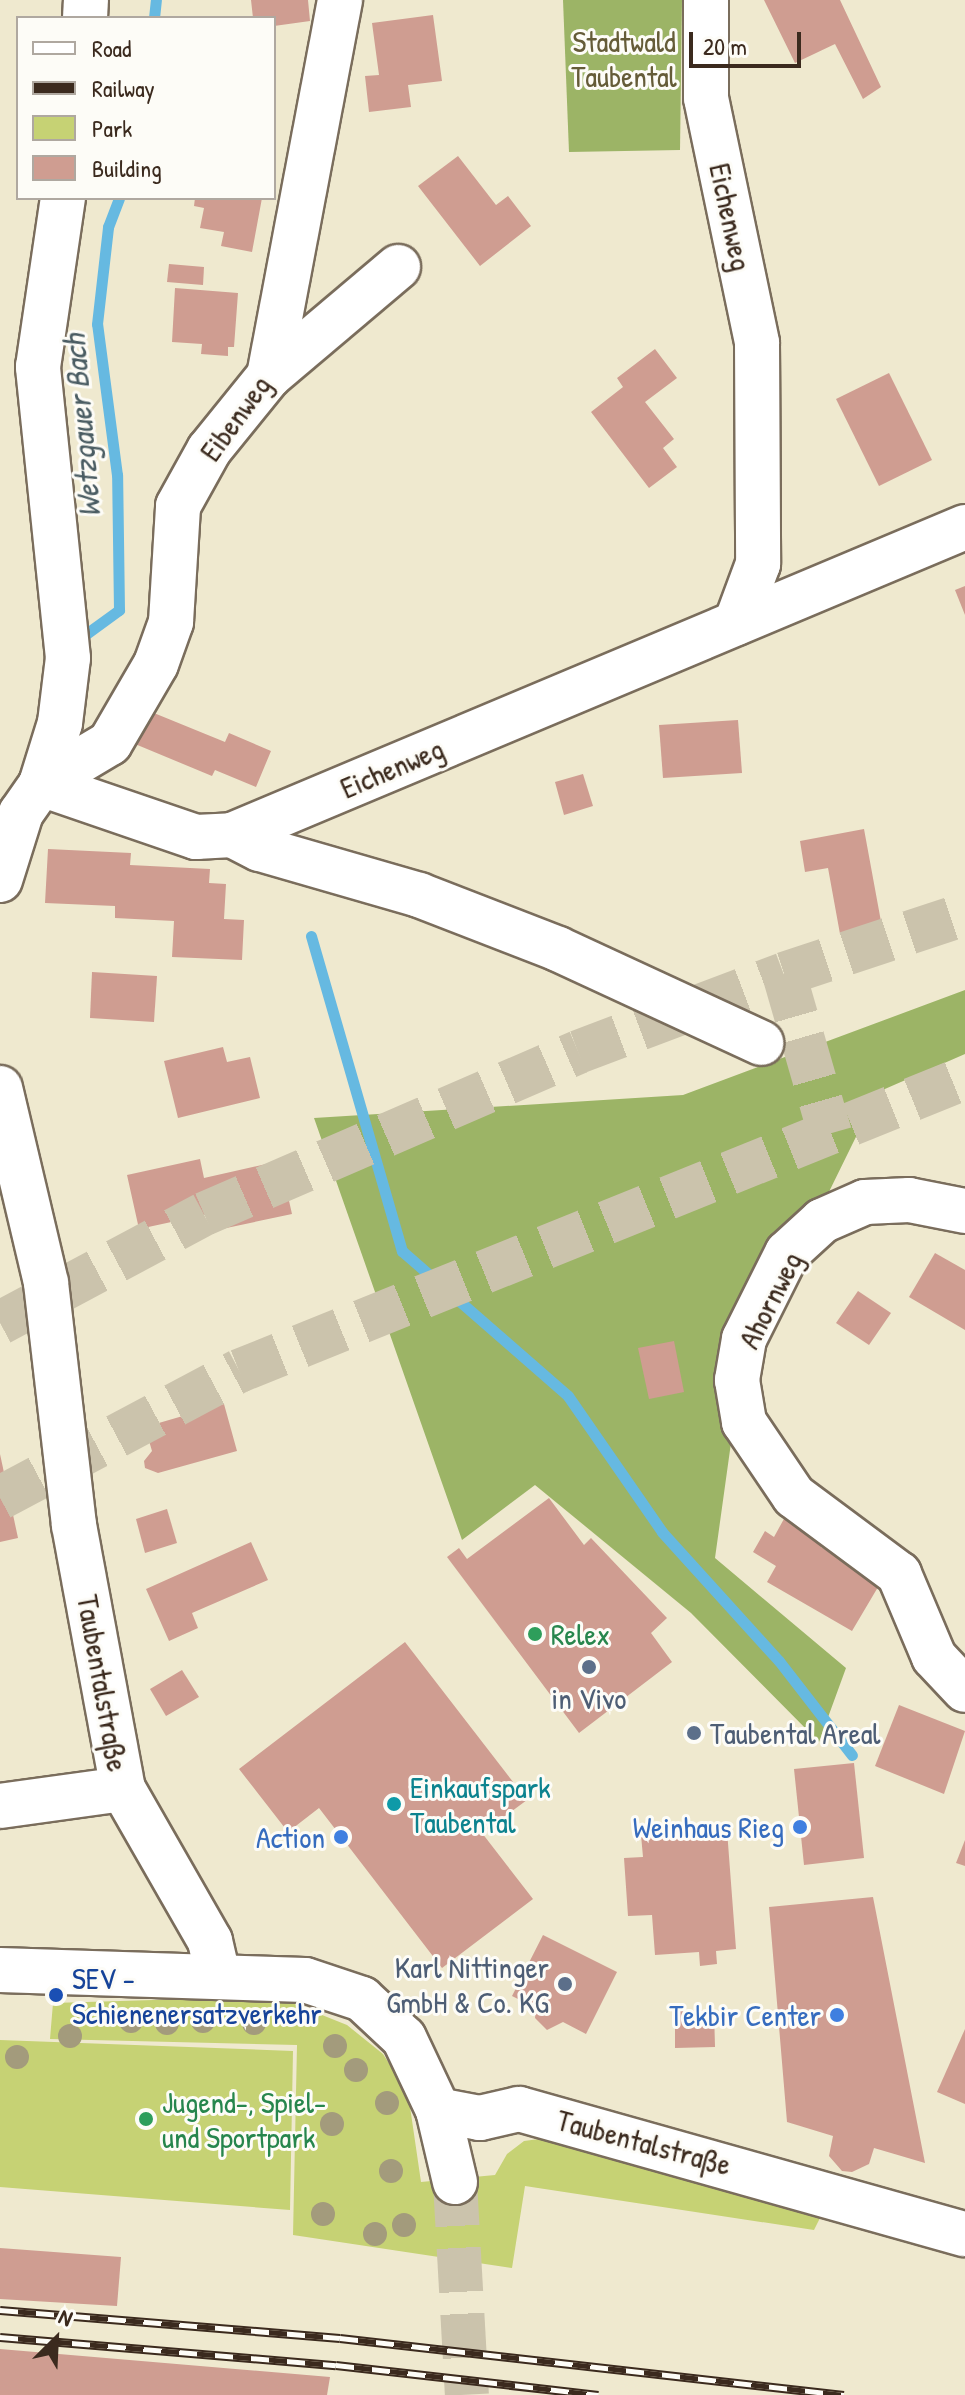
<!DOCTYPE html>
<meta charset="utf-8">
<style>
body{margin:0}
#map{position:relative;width:965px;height:2395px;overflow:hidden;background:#efe9cf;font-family:"Patrick Hand",sans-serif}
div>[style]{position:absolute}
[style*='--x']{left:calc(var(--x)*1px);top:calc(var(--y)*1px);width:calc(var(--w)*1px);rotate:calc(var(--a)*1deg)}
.green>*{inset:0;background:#c6d274}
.forest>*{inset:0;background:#9cb466}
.stream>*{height:11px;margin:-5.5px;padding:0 5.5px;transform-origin:5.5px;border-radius:5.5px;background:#66b9e1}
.building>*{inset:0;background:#cf9d91}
.minor-tunnel>*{height:44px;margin-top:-22px;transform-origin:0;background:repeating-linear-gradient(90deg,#cbc3ac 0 44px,transparent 0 66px)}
.highway-tunnel>*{height:44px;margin-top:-22px;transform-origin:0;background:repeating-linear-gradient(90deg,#cbc3ac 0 44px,transparent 0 66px)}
.roads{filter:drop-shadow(2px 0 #7a6d5c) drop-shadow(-2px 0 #7a6d5c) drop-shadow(0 2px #7a6d5c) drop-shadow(0 -2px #7a6d5c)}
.minor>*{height:44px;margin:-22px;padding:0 22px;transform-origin:22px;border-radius:22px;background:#fff}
.rail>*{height:9px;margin-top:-4.5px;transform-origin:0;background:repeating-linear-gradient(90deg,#fdfcf7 0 18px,#3b2a1e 0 36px);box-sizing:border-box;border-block:2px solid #3b2a1e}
.trees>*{width:24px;height:24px;margin:-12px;border-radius:50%;background:#a39b7c}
.dots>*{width:22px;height:22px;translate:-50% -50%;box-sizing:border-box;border:4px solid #fdfcf7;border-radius:50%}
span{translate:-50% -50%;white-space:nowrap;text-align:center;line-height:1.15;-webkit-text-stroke:6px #fdfcf7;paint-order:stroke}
.park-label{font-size:30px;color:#655c38}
.street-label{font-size:30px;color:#3b2a1e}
.leisure-label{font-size:30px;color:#27864d}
.left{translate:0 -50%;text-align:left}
.service-label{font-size:30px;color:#4e5e75}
.right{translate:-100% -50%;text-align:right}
.culture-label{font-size:30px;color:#0d838f}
.shop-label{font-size:30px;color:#366cbe}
.transit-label{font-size:30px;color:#164399}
.water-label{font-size:32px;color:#4a5c62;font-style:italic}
.legend{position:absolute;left:16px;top:16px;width:260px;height:184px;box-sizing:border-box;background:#fdfcf7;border:2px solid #afa8a0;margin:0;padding:10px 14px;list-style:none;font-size:24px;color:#3b2a1e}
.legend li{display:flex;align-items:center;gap:16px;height:40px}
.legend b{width:40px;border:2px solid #afa8a0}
.north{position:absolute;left:16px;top:2299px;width:80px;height:80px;-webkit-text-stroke:6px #fdfcf7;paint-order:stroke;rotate:24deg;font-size:22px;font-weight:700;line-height:32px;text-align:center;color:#3b2a1e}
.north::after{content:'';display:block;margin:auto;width:28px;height:36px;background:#3b2a1e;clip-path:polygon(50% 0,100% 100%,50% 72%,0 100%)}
.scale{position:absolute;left:689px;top:32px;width:112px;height:36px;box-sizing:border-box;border:4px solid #3b2a1e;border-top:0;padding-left:10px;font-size:24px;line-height:28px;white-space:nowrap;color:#3b2a1e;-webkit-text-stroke:6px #fdfcf7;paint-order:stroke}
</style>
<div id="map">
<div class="green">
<i style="clip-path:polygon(254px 1997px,292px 2003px,347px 2025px,383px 2054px,408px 2093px,421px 2182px,495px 2175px,507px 2154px,524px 2141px,547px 2138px,828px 2202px,814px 2230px,525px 2186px,512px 2268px,293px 2235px,297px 2045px,50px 2039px,53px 2003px)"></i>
<i style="clip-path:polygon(0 2040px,293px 2051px,290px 2210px,0 2187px)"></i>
</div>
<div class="forest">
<i style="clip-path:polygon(563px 0,682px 0,680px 150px,569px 152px)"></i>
<i style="clip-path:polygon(965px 990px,965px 1054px,878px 1092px,741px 1371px,715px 1558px,846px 1668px,819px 1742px,691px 1613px,535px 1485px,462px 1540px,314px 1118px,683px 1095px)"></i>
</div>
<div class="stream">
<i style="--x:154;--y:18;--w:18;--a:-84"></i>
<i style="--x:86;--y:634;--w:41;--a:-36"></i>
<i style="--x:119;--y:610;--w:135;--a:-90.8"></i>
<i style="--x:117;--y:475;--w:152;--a:-97.5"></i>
<i style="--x:97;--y:324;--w:98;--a:-83.5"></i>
<i style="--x:108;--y:227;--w:31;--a:-69"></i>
<i style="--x:311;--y:936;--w:328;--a:73.9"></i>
<i style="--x:402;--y:1251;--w:220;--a:41.1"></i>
<i style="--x:568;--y:1396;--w:165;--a:55.3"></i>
<i style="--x:662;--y:1532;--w:174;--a:47.8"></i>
<i style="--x:779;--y:1661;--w:119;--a:52.2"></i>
</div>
<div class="building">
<i style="clip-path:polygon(251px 0,308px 0,310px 21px,274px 26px,274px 18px,253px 18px)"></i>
<i style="clip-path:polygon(764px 0,840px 0,881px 87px,863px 99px,835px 44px,795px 63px)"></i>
<i style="clip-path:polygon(433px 15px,442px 81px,408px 85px,411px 107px,369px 112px,365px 76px,379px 75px,372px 23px)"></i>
<i style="clip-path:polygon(458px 156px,496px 205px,508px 196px,531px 226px,480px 266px,418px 186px)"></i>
<i style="clip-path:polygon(195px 198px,262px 198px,252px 252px,221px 246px,224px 232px,200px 228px,204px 208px,194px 206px)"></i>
<i style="clip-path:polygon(169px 264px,204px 267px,203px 285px,167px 282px)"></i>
<i style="clip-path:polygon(175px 288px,238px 293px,234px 347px,228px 347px,228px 356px,201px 354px,202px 344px,172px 342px)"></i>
<i style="clip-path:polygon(655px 349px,677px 378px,645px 402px,674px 439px,663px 448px,677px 467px,649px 488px,591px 412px,623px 387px,617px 378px)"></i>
<i style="clip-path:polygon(889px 373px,932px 460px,879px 486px,836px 399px)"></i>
<i style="clip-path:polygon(965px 586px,965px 615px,955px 590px)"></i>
<i style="clip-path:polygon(149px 711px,225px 742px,229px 733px,271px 751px,256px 787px,215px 770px,212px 776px,135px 744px)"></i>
<i style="clip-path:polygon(738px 720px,742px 773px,663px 778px,659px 725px)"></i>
<i style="clip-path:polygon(583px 774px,593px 806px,564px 815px,555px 782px)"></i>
<i style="clip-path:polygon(864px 829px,882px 927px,840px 934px,828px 868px,805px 872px,800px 841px)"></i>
<i style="clip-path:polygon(48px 849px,131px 853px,130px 865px,210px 869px,209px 883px,226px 884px,224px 919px,244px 920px,242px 960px,172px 957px,174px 921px,115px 918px,115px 906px,45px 903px)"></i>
<i style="clip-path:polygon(92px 972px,157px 976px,154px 1022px,90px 1018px)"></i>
<i style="clip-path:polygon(223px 1047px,227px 1062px,250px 1057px,260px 1098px,178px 1118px,164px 1061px)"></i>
<i style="clip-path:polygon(200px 1159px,204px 1178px,280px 1161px,292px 1214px,217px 1230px,213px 1213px,139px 1229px,127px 1175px)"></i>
<i style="clip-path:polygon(935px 1253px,965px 1270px,965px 1330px,909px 1297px)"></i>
<i style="clip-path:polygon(858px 1291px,891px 1313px,869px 1345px,836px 1323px)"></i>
<i style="clip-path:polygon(674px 1341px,684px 1392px,649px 1399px,638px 1348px)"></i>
<i style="clip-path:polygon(224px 1404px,237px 1451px,158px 1473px,145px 1468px,144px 1461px,152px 1451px,145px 1427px)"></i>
<i style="clip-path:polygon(0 1454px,18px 1538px,0 1542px)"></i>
<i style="clip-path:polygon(549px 1498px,584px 1545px,591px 1538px,667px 1618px,651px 1633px,672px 1662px,579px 1733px,447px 1557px,459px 1548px,467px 1559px)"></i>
<i style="clip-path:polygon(167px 1509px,177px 1543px,145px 1553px,136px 1519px)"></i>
<i style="clip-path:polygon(785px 1517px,825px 1540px,821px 1547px,881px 1582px,852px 1631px,767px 1582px,776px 1566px,753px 1552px,765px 1531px,774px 1537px)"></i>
<i style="clip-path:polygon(251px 1542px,268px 1580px,192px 1613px,198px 1628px,169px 1641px,146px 1589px)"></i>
<i style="clip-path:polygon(405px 1642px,527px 1800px,482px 1833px,533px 1899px,442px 1968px,319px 1808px,288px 1832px,239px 1769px)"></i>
<i style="clip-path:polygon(182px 1670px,199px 1697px,166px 1716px,150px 1689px)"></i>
<i style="clip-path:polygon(899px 1705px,965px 1731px,944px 1794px,875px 1766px)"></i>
<i style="clip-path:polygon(854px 1763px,864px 1858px,804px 1865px,794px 1769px)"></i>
<i style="clip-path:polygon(727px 1830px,736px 1949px,716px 1951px,717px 1964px,700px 1966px,699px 1952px,655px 1955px,652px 1915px,628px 1916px,624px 1858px,643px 1857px,641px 1835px)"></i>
<i style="clip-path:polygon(965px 1840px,965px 1866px,956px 1863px)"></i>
<i style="clip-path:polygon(873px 1897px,925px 2163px,874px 2148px,869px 2164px,852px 2172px,842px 2171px,829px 2156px,833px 2136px,787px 2122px,769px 1907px)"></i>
<i style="clip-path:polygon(543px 1935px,617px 1972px,586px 2034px,563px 2022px,547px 2030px,535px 2018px,536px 2008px,512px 1996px)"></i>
<i style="clip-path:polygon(714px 2010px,715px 2047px,675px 2048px,675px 2011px)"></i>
<i style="clip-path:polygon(965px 2029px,965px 2104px,937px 2092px)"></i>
<i style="clip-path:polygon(0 2248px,121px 2257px,117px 2306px,0 2299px)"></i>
<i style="clip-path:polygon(0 2349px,330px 2377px,327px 2395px,0 2395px)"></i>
</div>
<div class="minor-tunnel">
<i style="--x:784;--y:974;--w:166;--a:73.9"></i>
<i style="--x:0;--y:1498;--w:271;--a:-28"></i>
<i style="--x:239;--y:1371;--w:783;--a:-21.98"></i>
<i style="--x:455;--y:2182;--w:213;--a:86.8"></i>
</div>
<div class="highway-tunnel">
<i style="--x:0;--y:1323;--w:231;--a:-28.1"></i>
<i style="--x:204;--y:1214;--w:408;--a:-23.4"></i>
<i style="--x:578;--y:1052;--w:220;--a:-20.7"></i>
<i style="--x:784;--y:974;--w:191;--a:-18.3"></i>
</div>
<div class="roads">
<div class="minor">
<i style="--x:706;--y:0;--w:98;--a:90"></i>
<i style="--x:706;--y:98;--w:250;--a:78.2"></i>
<i style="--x:757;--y:343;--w:221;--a:89.7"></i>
<i style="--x:758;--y:564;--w:63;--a:110.4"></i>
<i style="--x:85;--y:18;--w:18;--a:-87"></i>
<i style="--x:269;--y:376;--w:169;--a:-40.2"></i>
<i style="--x:41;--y:784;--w:164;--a:18.9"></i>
<i style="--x:196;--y:837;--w:36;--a:-3"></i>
<i style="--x:232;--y:835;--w:795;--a:-22.79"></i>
<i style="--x:41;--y:784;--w:80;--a:-30.7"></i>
<i style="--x:110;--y:743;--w:91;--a:-59.8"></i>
<i style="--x:156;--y:664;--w:45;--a:-70.3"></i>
<i style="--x:171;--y:622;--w:116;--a:-86.5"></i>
<i style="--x:178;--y:506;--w:64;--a:-61"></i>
<i style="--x:209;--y:450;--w:95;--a:-51"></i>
<i style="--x:269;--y:376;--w:383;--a:-79.3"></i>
<i style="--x:232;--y:835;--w:31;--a:27"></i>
<i style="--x:260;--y:849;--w:166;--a:16.1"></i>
<i style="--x:419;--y:895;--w:149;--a:21.2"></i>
<i style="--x:558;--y:949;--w:224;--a:24.8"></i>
<i style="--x:0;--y:880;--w:70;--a:-72.6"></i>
<i style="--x:21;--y:813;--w:35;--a:-55"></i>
<i style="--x:41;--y:784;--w:64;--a:-72.7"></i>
<i style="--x:60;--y:723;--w:65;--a:-83"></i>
<i style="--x:68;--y:658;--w:293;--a:-95.9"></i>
<i style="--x:38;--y:367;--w:171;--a:-81.6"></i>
<i style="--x:0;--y:1088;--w:200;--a:76.7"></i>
<i style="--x:46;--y:1283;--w:244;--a:83.4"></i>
<i style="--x:74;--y:1525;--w:269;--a:79.5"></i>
<i style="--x:123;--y:1789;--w:175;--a:60.2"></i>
<i style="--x:210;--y:1941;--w:37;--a:77"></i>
<i style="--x:965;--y:1211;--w:57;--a:-168.9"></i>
<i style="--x:909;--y:1200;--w:44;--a:177.4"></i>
<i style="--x:865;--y:1202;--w:47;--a:156.2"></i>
<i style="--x:822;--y:1221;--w:47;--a:137.6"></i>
<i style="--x:787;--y:1253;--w:96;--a:116.6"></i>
<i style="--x:744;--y:1339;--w:42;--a:99.7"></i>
<i style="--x:737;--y:1380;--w:43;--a:80.5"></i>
<i style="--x:744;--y:1422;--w:89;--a:56"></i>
<i style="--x:794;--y:1496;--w:131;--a:36.6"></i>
<i style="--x:899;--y:1574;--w:90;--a:67.1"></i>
<i style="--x:934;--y:1657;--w:45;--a:46.8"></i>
<i style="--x:0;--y:1806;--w:124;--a:-7.9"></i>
<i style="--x:0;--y:1970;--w:305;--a:1.9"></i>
<i style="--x:305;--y:1980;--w:60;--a:18.4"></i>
<i style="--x:362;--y:1999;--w:57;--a:42.9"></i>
<i style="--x:404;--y:2038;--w:80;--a:64.7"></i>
<i style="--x:438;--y:2110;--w:74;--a:76.7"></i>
<i style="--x:438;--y:2110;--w:43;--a:10.8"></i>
<i style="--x:480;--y:2118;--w:40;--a:-13"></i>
<i style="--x:519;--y:2109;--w:463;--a:15.7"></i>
</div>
</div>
<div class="rail">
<i style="--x:0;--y:2310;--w:341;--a:4.7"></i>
<i style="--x:340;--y:2338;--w:507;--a:6.45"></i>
<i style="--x:0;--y:2337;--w:337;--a:4.8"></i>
<i style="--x:336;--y:2365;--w:264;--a:6.5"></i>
</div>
<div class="trees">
<i style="left:131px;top:2021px"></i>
<i style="left:203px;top:2021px"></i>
<i style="left:167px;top:2023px"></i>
<i style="left:254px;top:2023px"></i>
<i style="left:70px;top:2036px"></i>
<i style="left:335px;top:2046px"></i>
<i style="left:17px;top:2057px"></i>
<i style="left:356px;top:2070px"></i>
<i style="left:387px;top:2103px"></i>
<i style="left:332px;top:2124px"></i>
<i style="left:391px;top:2171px"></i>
<i style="left:323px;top:2214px"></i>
<i style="left:404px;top:2225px"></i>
<i style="left:375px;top:2234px"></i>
</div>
<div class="dots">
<i style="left:535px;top:1634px;background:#2e9e5b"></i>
<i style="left:589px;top:1667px;background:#5c6f8a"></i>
<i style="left:694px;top:1733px;background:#5c6f8a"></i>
<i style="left:394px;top:1804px;background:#0f9aa8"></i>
<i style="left:800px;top:1827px;background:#3f7fe0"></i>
<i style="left:341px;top:1837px;background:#3f7fe0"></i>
<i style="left:565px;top:1984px;background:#5c6f8a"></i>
<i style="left:56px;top:1995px;background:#1a4fb4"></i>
<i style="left:837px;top:2015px;background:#3f7fe0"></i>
<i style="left:146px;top:2119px;background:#2e9e5b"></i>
</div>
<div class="park-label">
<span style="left:624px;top:58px">Stadtwald<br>Taubental</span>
</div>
<div class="street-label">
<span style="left:731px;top:217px;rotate:78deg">Eichenweg</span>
<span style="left:235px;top:418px;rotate:-54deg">Eibenweg</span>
<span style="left:392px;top:768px;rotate:-23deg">Eichenweg</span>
<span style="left:770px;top:1300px;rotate:-63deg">Ahornweg</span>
<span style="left:103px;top:1683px;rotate:80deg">Taubentalstraße</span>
<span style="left:644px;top:2142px;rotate:15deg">Taubentalstraße</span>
</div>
<div class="leisure-label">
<span class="left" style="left:551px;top:1634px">Relex</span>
<span class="left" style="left:162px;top:2119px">Jugend-, Spiel-<br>und Sportpark</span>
</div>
<div class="service-label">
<span style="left:589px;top:1698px">in Vivo</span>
<span class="left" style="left:710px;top:1733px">Taubental Areal</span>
<span class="right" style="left:549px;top:1984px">Karl Nittinger<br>GmbH &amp; Co. KG</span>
</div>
<div class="culture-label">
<span class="left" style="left:410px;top:1804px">Einkaufspark<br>Taubental</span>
</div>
<div class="shop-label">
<span class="right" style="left:784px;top:1827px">Weinhaus Rieg</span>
<span class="right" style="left:325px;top:1837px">Action</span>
<span class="right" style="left:821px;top:2015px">Tekbir Center</span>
</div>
<div class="transit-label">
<span class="left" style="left:72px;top:1995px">SEV -<br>Schienenersatzverkehr</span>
</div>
<div class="water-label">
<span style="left:82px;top:426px;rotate:-95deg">Wetzgauer Bach</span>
</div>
<ul class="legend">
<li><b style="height:10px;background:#fff"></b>Road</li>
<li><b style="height:10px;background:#3b2a1e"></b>Railway</li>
<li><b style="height:22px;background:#c6d274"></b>Park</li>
<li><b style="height:22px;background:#cf9d91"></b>Building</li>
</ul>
<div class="north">N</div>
<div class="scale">20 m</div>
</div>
